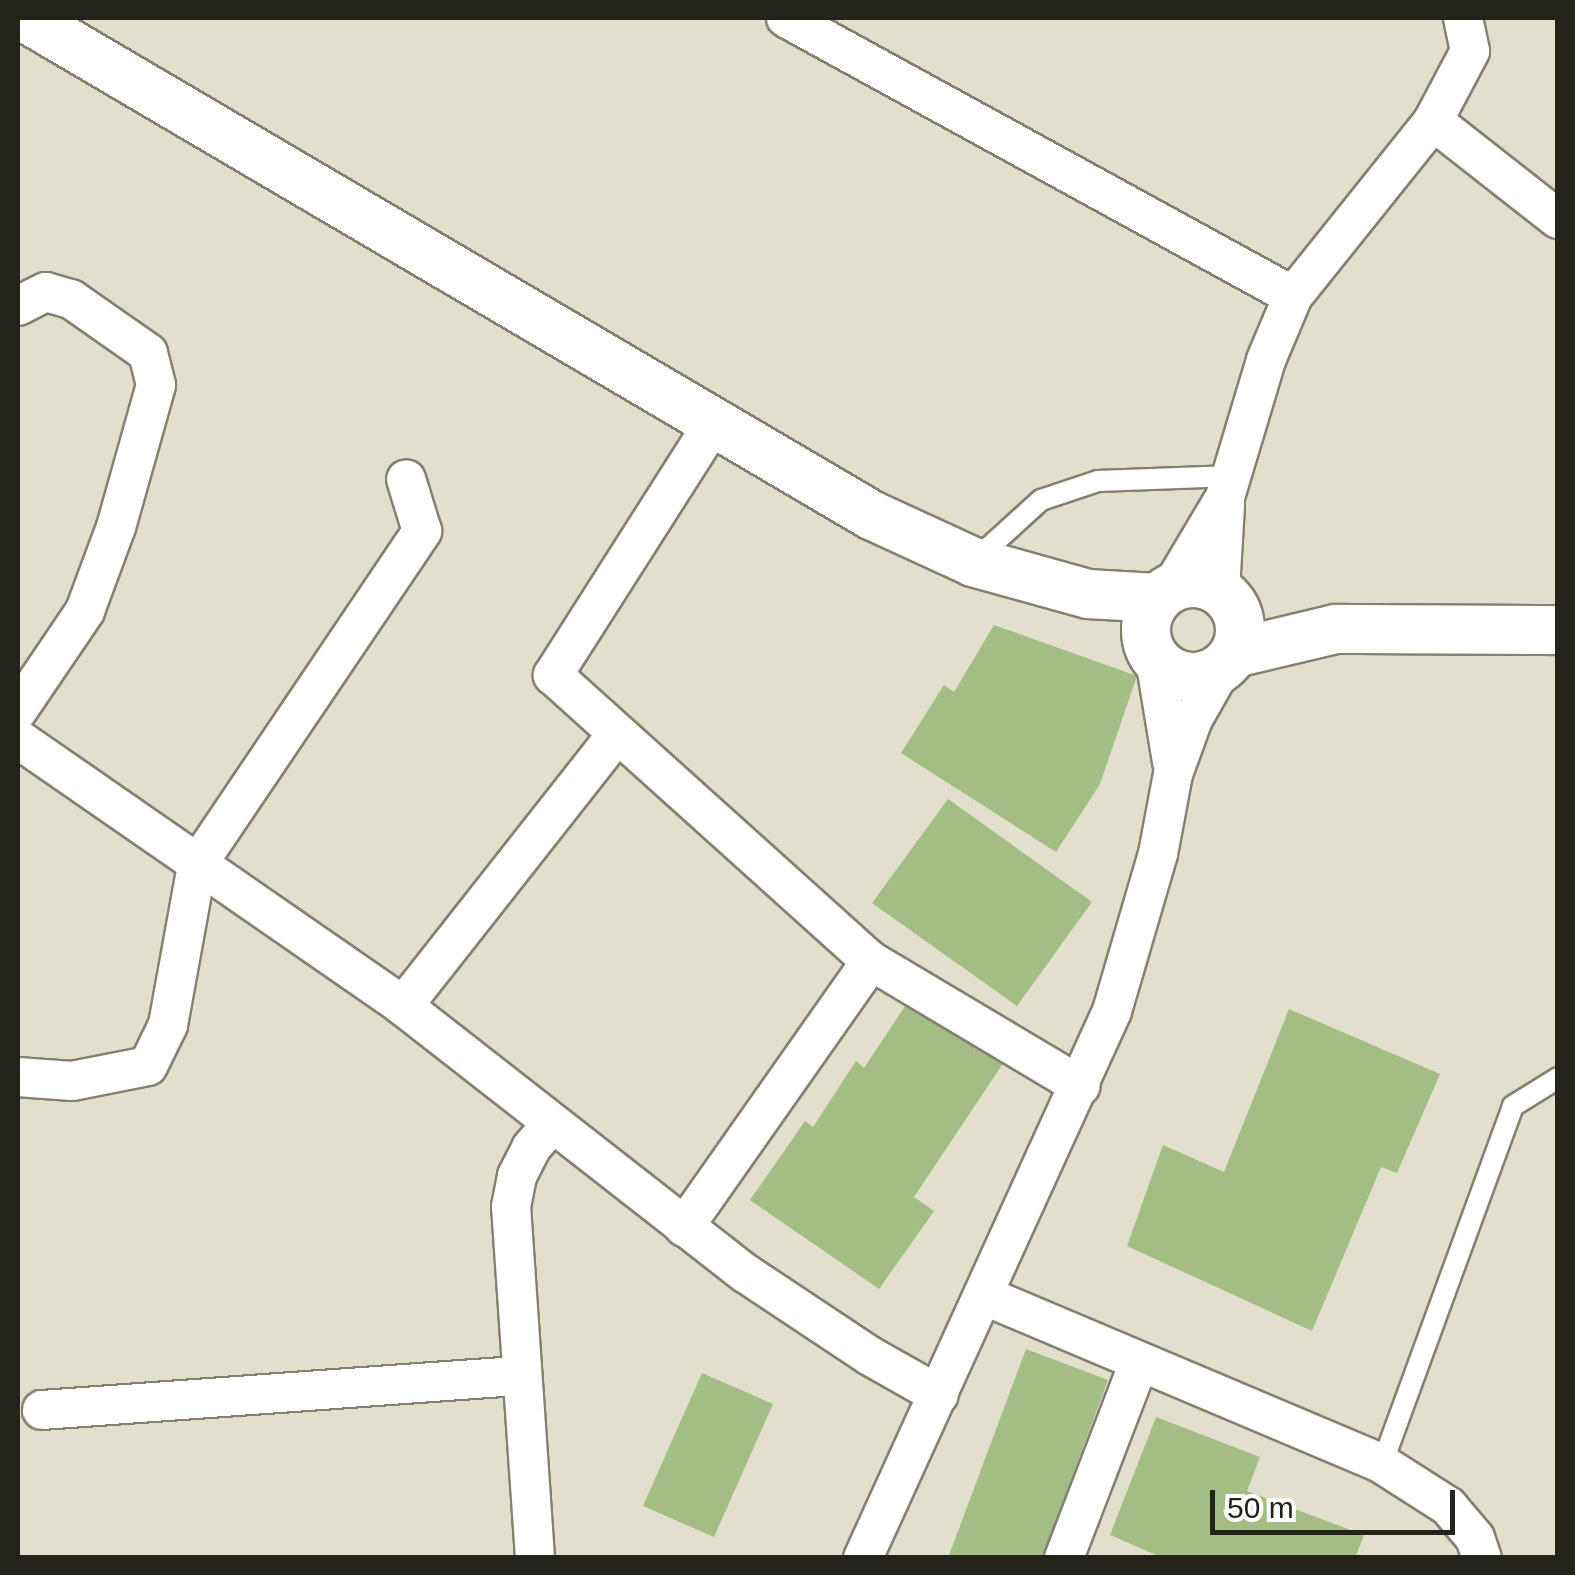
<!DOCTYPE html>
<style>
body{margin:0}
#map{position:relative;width:1575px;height:1575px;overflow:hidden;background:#e3dfcd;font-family:Arial,sans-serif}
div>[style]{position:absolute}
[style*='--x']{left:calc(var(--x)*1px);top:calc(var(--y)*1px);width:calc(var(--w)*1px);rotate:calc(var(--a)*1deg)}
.building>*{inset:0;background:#a3bd85}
.roads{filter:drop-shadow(2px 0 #858171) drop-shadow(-2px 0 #858171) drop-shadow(0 2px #858171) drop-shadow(0 -2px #858171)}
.service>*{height:20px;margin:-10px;padding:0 10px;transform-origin:10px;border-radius:10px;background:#fff}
.minor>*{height:38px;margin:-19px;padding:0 19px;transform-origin:19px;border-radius:19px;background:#fff}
.tertiary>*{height:48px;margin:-24px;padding:0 24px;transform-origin:24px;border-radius:24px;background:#fff}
.tertiary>.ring{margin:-24px;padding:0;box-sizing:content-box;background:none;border:48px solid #fff;border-radius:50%}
span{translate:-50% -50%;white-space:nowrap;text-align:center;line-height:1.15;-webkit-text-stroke:8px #fff;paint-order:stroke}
.frame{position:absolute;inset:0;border:20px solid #23221b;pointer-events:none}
.scale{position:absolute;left:1210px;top:1490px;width:245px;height:45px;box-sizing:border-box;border:5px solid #23221b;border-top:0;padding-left:12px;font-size:30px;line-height:35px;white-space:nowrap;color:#23221b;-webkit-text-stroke:8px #fff;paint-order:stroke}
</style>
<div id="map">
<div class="building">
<i style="clip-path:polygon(994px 625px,1137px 676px,1100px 784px,1056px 852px,901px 753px,944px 685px,954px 692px)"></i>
<i style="clip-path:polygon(948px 799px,1092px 902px,1017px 1006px,872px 903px)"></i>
<i style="clip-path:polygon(915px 991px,1010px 1053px,914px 1197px,934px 1211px,879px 1289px,750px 1200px,805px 1121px,813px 1127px,856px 1061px,864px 1068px)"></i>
<i style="clip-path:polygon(1289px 1009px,1440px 1074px,1397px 1173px,1381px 1167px,1312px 1331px,1127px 1246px,1163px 1145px,1224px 1172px)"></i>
<i style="clip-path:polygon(1026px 1349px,1108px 1380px,1042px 1558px,948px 1558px)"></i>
<i style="clip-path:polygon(702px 1373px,773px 1404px,714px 1537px,643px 1506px)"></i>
<i style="clip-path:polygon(1156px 1417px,1260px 1457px,1247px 1491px,1364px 1535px,1355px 1558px,1163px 1558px,1110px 1535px)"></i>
</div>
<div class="roads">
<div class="service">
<i style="--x:975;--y:560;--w:89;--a:-42.3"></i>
<i style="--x:1041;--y:500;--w:60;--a:-18.4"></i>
<i style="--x:1098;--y:481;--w:135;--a:-2.1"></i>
<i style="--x:1382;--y:1464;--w:381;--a:-69.9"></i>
<i style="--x:1513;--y:1106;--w:53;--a:-31.9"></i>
</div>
<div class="minor">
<i style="--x:786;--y:18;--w:578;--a:28.74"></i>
<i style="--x:1433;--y:121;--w:159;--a:38.1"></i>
<i style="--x:18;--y:306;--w:31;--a:-27"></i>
<i style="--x:46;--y:292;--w:26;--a:16"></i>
<i style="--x:71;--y:299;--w:94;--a:35"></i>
<i style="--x:148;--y:353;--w:33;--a:76"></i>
<i style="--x:156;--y:385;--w:148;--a:105.7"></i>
<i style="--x:116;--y:527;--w:90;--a:110.3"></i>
<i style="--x:85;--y:611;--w:120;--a:124.1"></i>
<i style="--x:713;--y:424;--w:298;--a:122.5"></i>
<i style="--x:553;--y:675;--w:428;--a:42"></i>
<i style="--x:1171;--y:588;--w:106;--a:-59.3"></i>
<i style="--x:1225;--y:497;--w:143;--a:-73.3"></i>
<i style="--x:1266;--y:360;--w:69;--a:-67.1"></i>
<i style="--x:1293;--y:296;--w:224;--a:-51.3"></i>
<i style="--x:1433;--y:121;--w:79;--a:-62.1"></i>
<i style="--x:1470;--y:51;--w:34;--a:-102"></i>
<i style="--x:1220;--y:590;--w:85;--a:-86.6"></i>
<i style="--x:1155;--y:659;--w:104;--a:80.6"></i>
<i style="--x:18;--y:739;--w:469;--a:34.7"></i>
<i style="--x:403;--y:1006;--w:434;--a:38"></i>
<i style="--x:745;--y:1273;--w:150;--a:33.6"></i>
<i style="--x:870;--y:1356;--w:79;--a:29.5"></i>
<i style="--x:403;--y:1006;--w:346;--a:-51.8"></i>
<i style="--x:18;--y:1077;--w:54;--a:4.2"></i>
<i style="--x:72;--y:1081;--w:77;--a:-11.2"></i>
<i style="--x:148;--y:1066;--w:46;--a:-64"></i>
<i style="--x:168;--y:1025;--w:163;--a:-79.7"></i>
<i style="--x:197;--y:865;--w:403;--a:-56"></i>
<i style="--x:422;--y:531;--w:54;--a:-107.1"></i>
<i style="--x:684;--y:1227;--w:325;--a:-54.9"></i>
<i style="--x:871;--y:961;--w:244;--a:30.8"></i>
<i style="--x:985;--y:1296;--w:431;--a:22.9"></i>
<i style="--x:1382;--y:1464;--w:78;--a:32.5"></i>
<i style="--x:1448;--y:1506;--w:42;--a:49.8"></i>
<i style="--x:1475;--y:1538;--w:21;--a:71"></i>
<i style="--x:42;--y:1410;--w:481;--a:-4.1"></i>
<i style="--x:535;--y:1558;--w:352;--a:-93.9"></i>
<i style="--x:511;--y:1207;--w:32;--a:-79"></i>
<i style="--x:517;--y:1176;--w:31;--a:-63"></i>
<i style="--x:531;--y:1148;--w:32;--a:-49"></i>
<i style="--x:863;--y:1558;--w:601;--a:-65.52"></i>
<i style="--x:1112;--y:1011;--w:164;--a:-73.7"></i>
<i style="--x:1158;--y:854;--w:81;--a:-79.4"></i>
<i style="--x:1173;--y:774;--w:59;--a:-70"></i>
<i style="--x:1193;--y:719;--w:59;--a:-60.4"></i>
<i style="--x:1064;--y:1558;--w:209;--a:-69"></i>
</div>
<div class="tertiary">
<i style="--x:26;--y:18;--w:980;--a:30.46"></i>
<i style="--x:871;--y:515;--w:112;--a:24.7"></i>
<i style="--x:973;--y:562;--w:119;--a:15.5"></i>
<i style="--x:1088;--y:594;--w:69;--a:3.3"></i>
<i class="ring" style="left:1146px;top:583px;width:46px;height:46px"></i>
<i style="--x:1235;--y:653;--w:104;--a:-13.4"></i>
<i style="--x:1336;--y:629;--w:222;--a:0.3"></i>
</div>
</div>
<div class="frame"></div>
<div class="scale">50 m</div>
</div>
